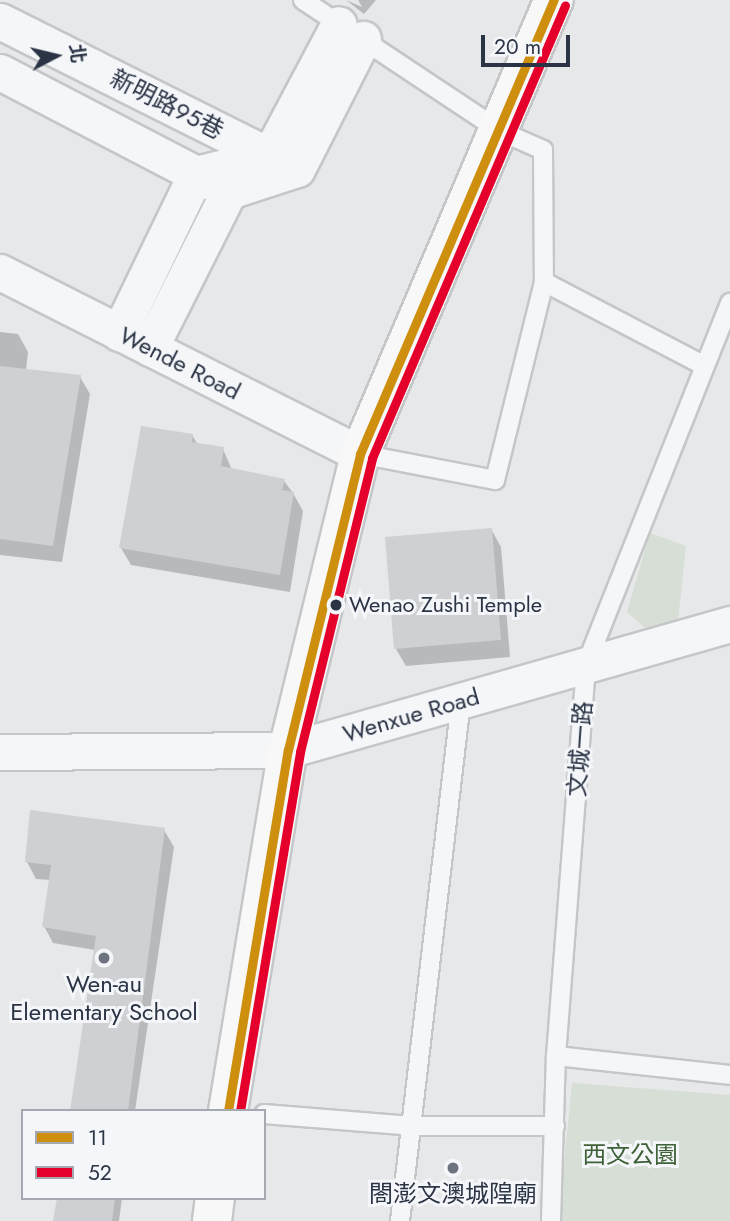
<!DOCTYPE html>
<meta charset="utf-8">
<style>
body{margin:0}
#map{position:relative;width:730px;height:1221px;overflow:hidden;background:#e6e8ea;font-family:Jost,"Noto Sans TC",sans-serif}
div>[style]{position:absolute}
[style*='--x']{left:calc(var(--x)*1px);top:calc(var(--y)*1px);width:calc(var(--w)*1px);rotate:calc(var(--a)*1deg)}
.green>*{inset:0;background:#d6ded6}
.shadow>*{inset:0;background:#0003}
.building>*{inset:0;background:#ced0d3}
.roads{filter:drop-shadow(2px 0 #c4c6c8) drop-shadow(-2px 0 #c4c6c8) drop-shadow(0 2px #c4c6c8) drop-shadow(0 -2px #c4c6c8)}
.service>*{height:18px;margin:-9px;padding:0 9px;transform-origin:9px;border-radius:9px;background:#f5f6f7}
.minor>*{height:35px;margin:-17.5px;padding:0 17.5px;transform-origin:17.5px;border-radius:17.5px;background:#f5f6f7}
.secondary>*{height:38px;margin:-19px;padding:0 19px;transform-origin:19px;border-radius:19px;background:#f8f8f8}
.bus-1>*{height:9px;margin:-4.5px;padding:0 4.5px;transform-origin:4.5px;border-radius:4.5px;background:#ce8f0e}
.bus-2>*{height:9px;margin:-4.5px;padding:0 4.5px;transform-origin:4.5px;border-radius:4.5px;background:#e4002b}
.dots>*{width:19px;height:19px;translate:-50% -50%;box-sizing:border-box;border:4px solid #f4f6f9;border-radius:50%}
span{translate:-50% -50%;white-space:nowrap;text-align:center;line-height:1.15;-webkit-text-stroke:6px #f4f6f9;paint-order:stroke}
.bus-label{font-size:22px;color:#2b3445}
.left{translate:0 -50%;text-align:left}
.street-label{font-size:24px;color:#2b3445}
.poi-label{font-size:24px;color:#2b3445}
.park-label{font-size:24px;color:#3f6138}
.legend{position:absolute;left:21px;top:1109px;width:245px;height:91px;box-sizing:border-box;background:#f4f6f9;border:2px solid #a4a8b1;margin:0;padding:9px 12px;list-style:none;font-size:21px;color:#2b3445}
.legend li{display:flex;align-items:center;gap:14px;height:35px}
.legend b{width:35px;border:2px solid #a4a8b1}
.north{position:absolute;left:21px;top:21px;width:70px;height:70px;-webkit-text-stroke:5px #f4f6f9;paint-order:stroke;rotate:83deg;font-size:19px;font-weight:700;line-height:28px;text-align:center;color:#2b3445}
.north::after{content:'';display:block;margin:auto;width:24px;height:32px;background:#2b3445;clip-path:polygon(50% 0,100% 100%,50% 72%,0 100%)}
.scale{position:absolute;left:481px;top:35px;width:89px;height:32px;box-sizing:border-box;border:4px solid #2b3445;border-top:0;padding-left:9px;font-size:21px;line-height:24px;white-space:nowrap;color:#2b3445;-webkit-text-stroke:5px #f4f6f9;paint-order:stroke}
</style>
<div id="map">
<div class="green">
<i style="clip-path:polygon(650px 533px,686px 546px,678px 621px,645px 628px,627px 612px)"></i>
<i style="clip-path:polygon(572px 1083px,730px 1095px,730px 1221px,558px 1221px)"></i>
</div>
<div class="shadow">
<i style="clip-path:polygon(346px 0,362px 7px,358px 0,376px 0,364px 14px)"></i>
<i style="clip-path:polygon(0 332px,18px 334px,28px 352px,26px 370px,80px 377px,90px 394px,62px 562px,0 555px)"></i>
<i style="clip-path:polygon(192px 435px,198px 445px,223px 449px,232px 470px,284px 481px,293px 493px,303px 511px,290px 592px,131px 565px,121px 548px)"></i>
<i style="clip-path:polygon(491px 529px,501px 547px,510px 657px,406px 666px,396px 649px)"></i>
<i style="clip-path:polygon(164px 830px,174px 847px,135px 1111px,71px 1111px,95px 950px,53px 943px,44px 926px,51px 880px,36px 879px,27px 862px)"></i>
<i style="clip-path:polygon(58px 1198px,122px 1198px,119px 1221px,55px 1221px)"></i>
</div>
<div class="building">
<i style="clip-path:polygon(0 366px,81px 375px,53px 546px,0 539px)"></i>
<i style="clip-path:polygon(141px 426px,193px 434px,192px 442px,224px 447px,221px 466px,285px 479px,282px 490px,294px 492px,280px 575px,119px 548px)"></i>
<i style="clip-path:polygon(492px 528px,501px 640px,394px 649px,385px 537px)"></i>
<i style="clip-path:polygon(30px 810px,165px 828px,128px 1111px,70px 1111px,96px 936px,42px 927px,51px 865px,25px 862px)"></i>
<i style="clip-path:polygon(57px 1198px,115px 1198px,112px 1221px,53px 1221px)"></i>
</div>
<div class="roads">
<div class="service">
<i style="--x:303;--y:0;--w:239;--a:33.6"></i>
<i style="--x:502;--y:132;--w:45;--a:23.7"></i>
<i style="--x:543;--y:150;--w:132;--a:89.6"></i>
<i style="--x:544;--y:282;--w:204;--a:103.9"></i>
<i style="--x:495;--y:480;--w:137;--a:-169.1"></i>
<i style="--x:544;--y:282;--w:179;--a:27.6"></i>
<i style="--x:556;--y:1056;--w:175;--a:6.2"></i>
<i style="--x:264;--y:1114;--w:148;--a:4.6"></i>
<i style="--x:412;--y:1126;--w:143;--a:0"></i>
<i style="--x:400;--y:1221;--w:524;--a:-83.31"></i>
<i style="--x:551;--y:1221;--w:165;--a:-88.3"></i>
<i style="--x:556;--y:1056;--w:392;--a:-85.6"></i>
<i style="--x:586;--y:665;--w:390;--a:-68.3"></i>
</div>
<div class="minor">
<i style="--x:0;--y:21;--w:311;--a:26.6"></i>
<i style="--x:0;--y:72;--w:245;--a:27.5"></i>
<i style="--x:0;--y:272;--w:403;--a:26.8"></i>
<i style="--x:119;--y:333;--w:177;--a:-64.2"></i>
<i style="--x:196;--y:174;--w:75;--a:-13.9"></i>
<i style="--x:269;--y:156;--w:149;--a:-62.1"></i>
<i style="--x:150;--y:348;--w:176;--a:-63.3"></i>
<i style="--x:229;--y:191;--w:71;--a:-17.9"></i>
<i style="--x:297;--y:169;--w:146;--a:-63.1"></i>
<i style="--x:0;--y:752;--w:288;--a:-0.4"></i>
<i style="--x:288;--y:750;--w:460;--a:-15.9"></i>
</div>
<div class="secondary">
<i style="--x:228;--y:1111;--w:366;--a:-80.6"></i>
<i style="--x:288;--y:750;--w:305;--a:-76.3"></i>
<i style="--x:360;--y:454;--w:494;--a:-66.9"></i>
<i style="--x:212;--y:1221;--w:23;--a:-83"></i>
</div>
</div>
<div class="bus-1">
<i style="--x:228;--y:1111;--w:366;--a:-80.6"></i>
<i style="--x:288;--y:750;--w:305;--a:-76.3"></i>
<i style="--x:360;--y:454;--w:494;--a:-66.9"></i>
</div>
<div class="bus-2">
<i style="--x:240;--y:1111;--w:364;--a:-80.5"></i>
<i style="--x:300;--y:752;--w:303;--a:-76.2"></i>
<i style="--x:372;--y:458;--w:492;--a:-66.9"></i>
</div>
<div class="dots">
<i style="left:336px;top:605px;background:#2b3445"></i>
<i style="left:104px;top:958px;background:#6c737f"></i>
<i style="left:453px;top:1168px;background:#6c737f"></i>
</div>
<div class="bus-label">
<span class="left" style="left:349px;top:605px">Wenao Zushi Temple</span>
</div>
<div class="street-label">
<span style="left:167px;top:104px;rotate:27deg">新明路95巷</span>
<span style="left:180px;top:363px;rotate:27deg">Wende Road</span>
<span style="left:411px;top:715px;rotate:-16deg">Wenxue Road</span>
<span style="left:580px;top:749px;rotate:-86deg">文城一路</span>
</div>
<div class="poi-label">
<span style="left:104px;top:998px">Wen-au<br>Elementary School</span>
<span style="left:453px;top:1194px">閤澎文澳城隍廟</span>
</div>
<div class="park-label">
<span style="left:630px;top:1155px">西文公園</span>
</div>
<ul class="legend">
<li><b style="height:9px;background:#ce8f0e"></b>11</li>
<li><b style="height:9px;background:#e4002b"></b>52</li>
</ul>
<div class="north">北</div>
<div class="scale">20 m</div>
</div>
